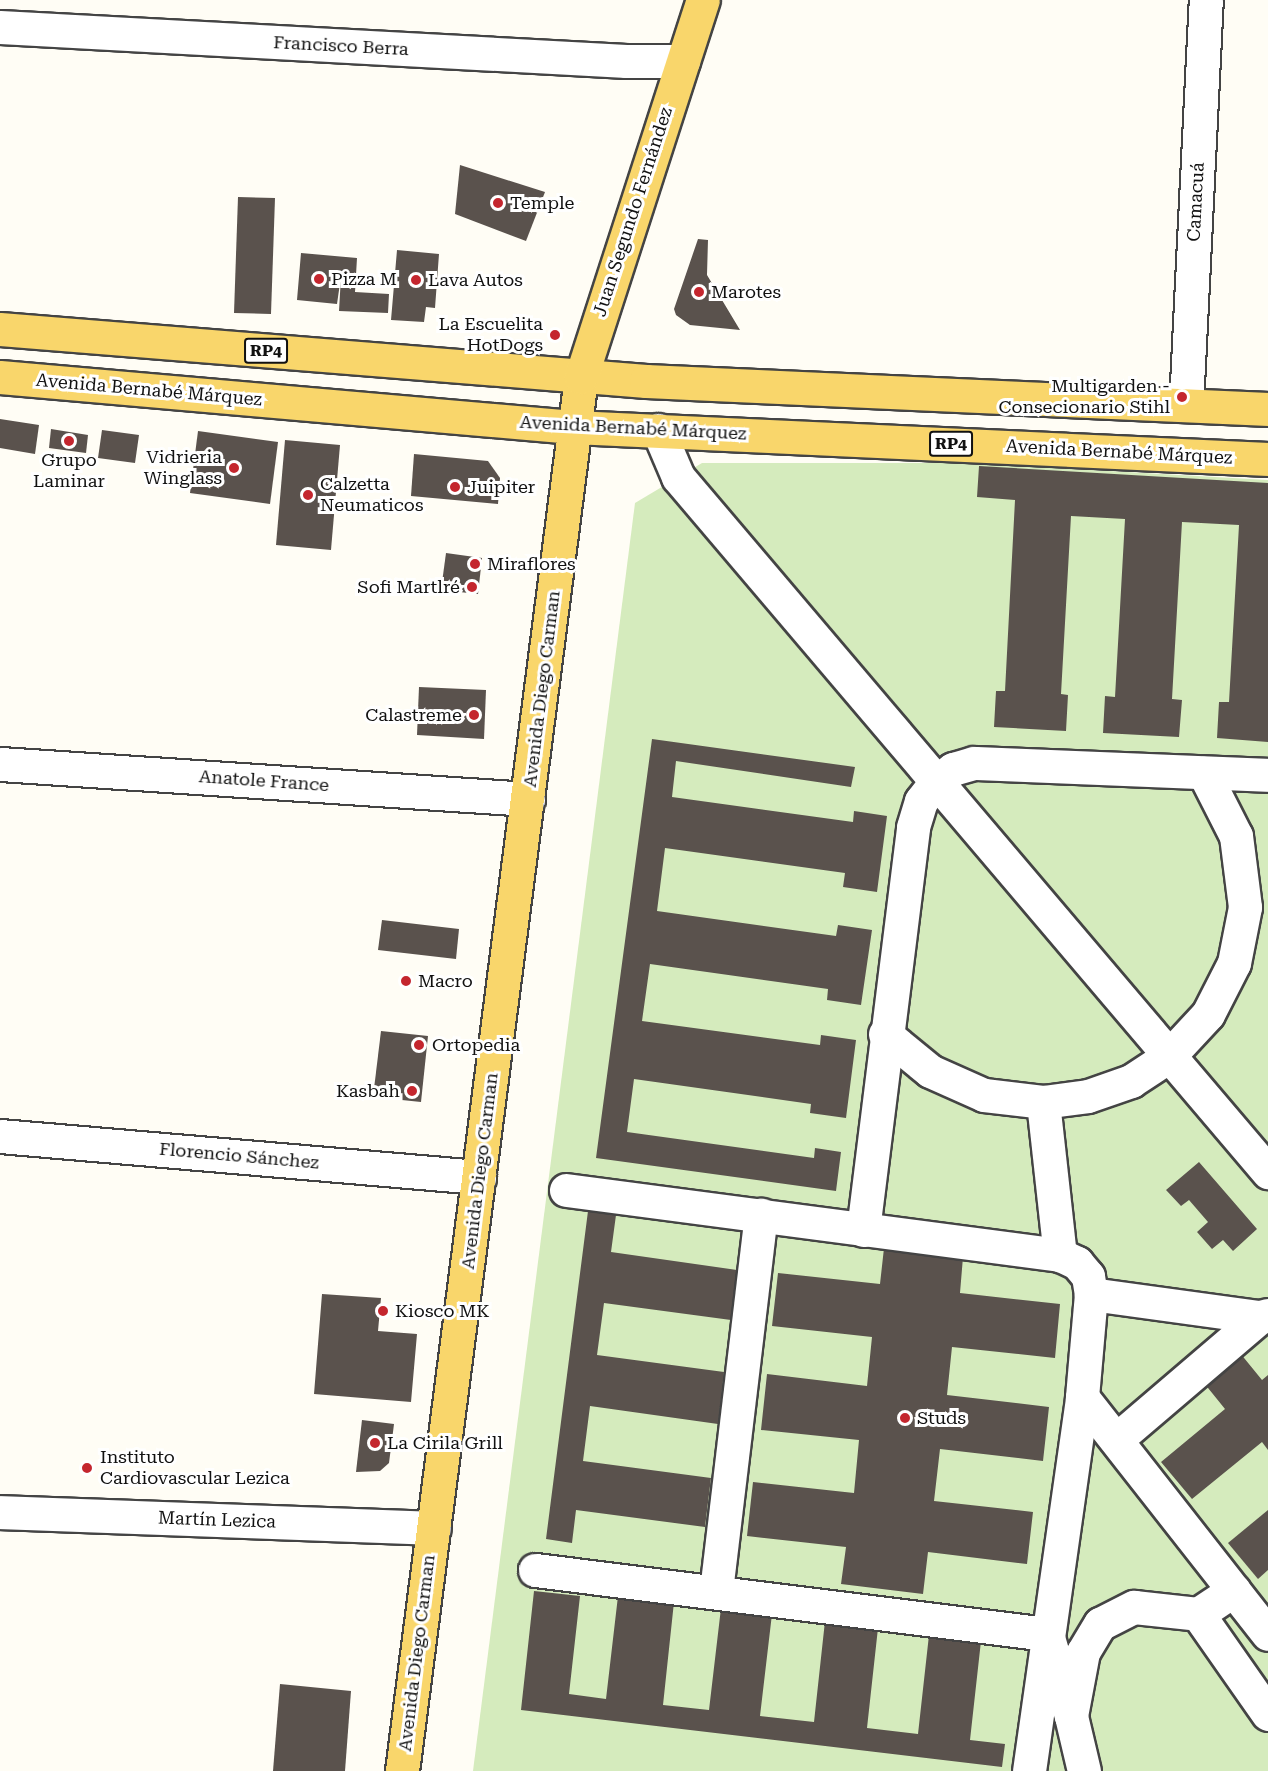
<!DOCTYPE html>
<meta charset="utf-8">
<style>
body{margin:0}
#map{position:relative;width:1268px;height:1771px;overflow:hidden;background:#fffdf5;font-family:"Roboto Serif",serif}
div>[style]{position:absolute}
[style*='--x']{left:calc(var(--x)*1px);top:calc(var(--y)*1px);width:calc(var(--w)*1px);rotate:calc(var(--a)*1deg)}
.green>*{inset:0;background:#d5ebbd}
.building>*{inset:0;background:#5a524d}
.roads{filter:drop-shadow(2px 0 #444) drop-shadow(-2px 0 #444) drop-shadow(0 2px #444) drop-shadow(0 -2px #444)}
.minor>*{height:33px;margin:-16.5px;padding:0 16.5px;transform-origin:16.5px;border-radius:16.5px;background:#fff}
.major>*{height:33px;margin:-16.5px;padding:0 16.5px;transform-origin:16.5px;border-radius:16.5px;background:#f9d66b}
.dots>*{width:16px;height:16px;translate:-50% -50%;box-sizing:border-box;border:3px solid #fff;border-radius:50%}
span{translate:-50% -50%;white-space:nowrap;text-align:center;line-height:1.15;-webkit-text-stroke:6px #fff;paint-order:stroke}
.shield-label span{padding:2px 4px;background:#fff;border:2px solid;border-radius:4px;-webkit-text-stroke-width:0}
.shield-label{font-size:16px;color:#111;font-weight:700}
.street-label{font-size:18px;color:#111}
.poi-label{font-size:18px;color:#111}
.left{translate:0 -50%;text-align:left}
.right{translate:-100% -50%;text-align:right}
</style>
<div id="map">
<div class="green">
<i style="clip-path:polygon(702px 463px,966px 463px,1268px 480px,1268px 1771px,473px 1771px,635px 503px)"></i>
</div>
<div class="building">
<i style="clip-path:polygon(460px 165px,545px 192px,526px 241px,455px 214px)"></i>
<i style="clip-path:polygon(238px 197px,275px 198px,271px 314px,234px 313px)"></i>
<i style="clip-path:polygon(698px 239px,708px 240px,707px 275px,740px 330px,690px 325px,676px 315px,674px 309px)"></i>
<i style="clip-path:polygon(397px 250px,439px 254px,435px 308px,426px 307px,424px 322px,391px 320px)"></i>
<i style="clip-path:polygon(301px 253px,357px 258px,355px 292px,389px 294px,388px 313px,339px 311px,341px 276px,337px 304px,297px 300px)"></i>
<i style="clip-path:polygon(0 419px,39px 425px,35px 454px,0 448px)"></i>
<i style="clip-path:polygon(51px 429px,88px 435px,86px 453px,49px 448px)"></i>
<i style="clip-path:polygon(102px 430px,139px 435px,135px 463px,98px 458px)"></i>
<i style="clip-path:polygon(198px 431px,278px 442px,270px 504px,190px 493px)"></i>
<i style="clip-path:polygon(285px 440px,340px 445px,331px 550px,276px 545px)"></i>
<i style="clip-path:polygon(414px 454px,488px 461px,500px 478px,498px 504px,411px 496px)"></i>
<i style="clip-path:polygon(979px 466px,1268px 483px,1268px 742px,1217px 738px,1219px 702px,1229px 702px,1239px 525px,1182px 522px,1172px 699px,1182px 700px,1179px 737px,1103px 733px,1105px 696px,1115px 697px,1125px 519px,1071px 516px,1061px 694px,1068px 695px,1066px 731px,994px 727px,996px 691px,1005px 691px,1015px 500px,977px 497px)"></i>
<i style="clip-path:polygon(446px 553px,482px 558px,478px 594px,441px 590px)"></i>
<i style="clip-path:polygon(419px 687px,486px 690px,484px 739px,417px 735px)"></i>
<i style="clip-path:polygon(652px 739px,855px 767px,851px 787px,676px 761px,672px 797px,853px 822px,854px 811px,887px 816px,877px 892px,843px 887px,845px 873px,665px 848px,657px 911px,836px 936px,838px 925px,872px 930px,861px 1005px,827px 1000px,828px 989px,650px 964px,642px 1021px,820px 1045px,821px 1035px,856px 1040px,846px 1118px,810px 1113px,811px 1104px,634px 1079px,627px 1132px,814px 1158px,815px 1148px,841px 1152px,836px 1191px,596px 1158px)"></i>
<i style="clip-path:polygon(382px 920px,459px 929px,456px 959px,378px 950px)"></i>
<i style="clip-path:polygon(381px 1031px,428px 1036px,421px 1102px,373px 1097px)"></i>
<i style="clip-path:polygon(1199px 1162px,1257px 1229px,1233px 1251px,1223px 1240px,1212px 1249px,1197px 1232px,1208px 1222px,1189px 1200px,1181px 1206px,1166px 1190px)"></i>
<i style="clip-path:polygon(588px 1211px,616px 1215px,611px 1252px,737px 1270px,731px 1320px,604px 1303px,597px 1355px,724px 1372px,718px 1424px,590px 1406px,583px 1461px,711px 1478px,705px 1527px,576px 1510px,572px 1543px,546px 1539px)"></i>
<i style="clip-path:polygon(884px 1248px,963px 1257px,960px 1293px,1060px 1304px,1055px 1358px,952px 1347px,947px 1395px,1049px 1407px,1043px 1461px,940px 1449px,934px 1501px,1033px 1512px,1027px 1564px,928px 1552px,923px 1594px,841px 1584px,846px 1547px,747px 1536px,753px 1482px,854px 1493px,859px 1440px,761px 1430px,767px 1374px,867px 1386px,872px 1337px,772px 1326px,778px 1273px,880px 1284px)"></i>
<i style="clip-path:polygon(322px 1294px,381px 1298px,378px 1331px,417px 1334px,411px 1402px,314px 1394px)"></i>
<i style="clip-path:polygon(1240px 1353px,1262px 1380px,1268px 1375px,1268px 1450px,1262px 1442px,1192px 1499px,1161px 1462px,1225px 1409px,1204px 1383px)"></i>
<i style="clip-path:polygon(362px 1420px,394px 1424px,389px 1463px,380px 1471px,356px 1472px)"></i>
<i style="clip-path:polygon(1268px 1510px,1268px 1570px,1258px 1579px,1228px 1543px)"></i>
<i style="clip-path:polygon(534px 1591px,580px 1596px,569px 1694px,606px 1699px,618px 1596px,674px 1602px,663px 1705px,709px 1710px,721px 1608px,772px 1614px,760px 1716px,814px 1722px,825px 1621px,878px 1628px,867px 1728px,918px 1734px,929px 1635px,981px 1641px,970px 1740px,1005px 1744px,1002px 1767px,521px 1710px)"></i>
<i style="clip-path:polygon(280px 1684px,351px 1691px,345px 1771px,273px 1771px)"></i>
</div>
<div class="roads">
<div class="minor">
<i style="--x:0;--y:27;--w:627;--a:3.11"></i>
<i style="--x:626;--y:61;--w:57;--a:0"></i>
<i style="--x:1186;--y:405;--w:405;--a:-87.2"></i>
<i style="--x:658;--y:430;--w:51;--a:66.9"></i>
<i style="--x:678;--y:477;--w:912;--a:49.67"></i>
<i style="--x:0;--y:764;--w:529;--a:3.79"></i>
<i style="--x:885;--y:1034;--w:58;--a:39.4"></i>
<i style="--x:930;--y:1071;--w:59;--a:24"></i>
<i style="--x:984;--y:1095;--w:59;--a:6.8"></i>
<i style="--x:1043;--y:1102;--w:45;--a:-7.6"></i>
<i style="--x:1088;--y:1096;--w:46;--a:-19.2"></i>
<i style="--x:1131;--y:1081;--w:45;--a:-33.3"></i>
<i style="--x:1169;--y:1056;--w:57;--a:-47.1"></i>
<i style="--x:1208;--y:1014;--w:57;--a:-63"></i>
<i style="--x:1234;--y:963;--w:57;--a:-78.9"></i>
<i style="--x:1245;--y:907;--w:72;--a:-97.2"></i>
<i style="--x:1236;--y:836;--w:71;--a:-116.9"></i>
<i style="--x:1043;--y:1102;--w:154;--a:83.7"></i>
<i style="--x:0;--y:1136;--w:481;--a:4.9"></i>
<i style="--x:566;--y:1190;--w:498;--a:7.5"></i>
<i style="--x:1060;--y:1255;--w:19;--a:25"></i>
<i style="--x:1077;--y:1263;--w:17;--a:50"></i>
<i style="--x:1088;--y:1276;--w:18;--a:81"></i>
<i style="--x:1091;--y:1294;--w:171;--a:7.8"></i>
<i style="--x:863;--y:1230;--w:406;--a:-82.9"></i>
<i style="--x:913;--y:827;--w:27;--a:-73"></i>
<i style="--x:921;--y:801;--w:23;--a:-52"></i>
<i style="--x:935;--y:783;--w:23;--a:-38"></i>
<i style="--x:953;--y:769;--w:22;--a:-16"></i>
<i style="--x:974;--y:763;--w:294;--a:2.3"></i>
<i style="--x:1091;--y:1294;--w:103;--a:95"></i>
<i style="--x:1082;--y:1397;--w:301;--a:51.9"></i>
<i style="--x:1117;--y:1439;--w:188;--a:-40.5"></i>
<i style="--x:1260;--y:1317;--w:8;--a:-14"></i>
<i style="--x:0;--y:1512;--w:434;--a:2.1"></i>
<i style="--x:535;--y:1570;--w:516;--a:7.13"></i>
<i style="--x:1047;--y:1634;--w:85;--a:73.7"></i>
<i style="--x:716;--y:1591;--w:379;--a:-83.2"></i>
<i style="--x:1198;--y:1614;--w:122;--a:55"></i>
<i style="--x:1029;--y:1771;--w:378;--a:-81.9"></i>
<i style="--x:1084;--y:1771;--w:57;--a:-103.3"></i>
<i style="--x:1071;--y:1716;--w:65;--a:-79.4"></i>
<i style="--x:1083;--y:1652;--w:33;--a:-59"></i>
<i style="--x:1100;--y:1624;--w:38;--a:-27"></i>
<i style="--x:1134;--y:1607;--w:64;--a:6.2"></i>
<i style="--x:1198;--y:1614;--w:43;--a:-33.7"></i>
</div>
<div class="major">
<i style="--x:0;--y:329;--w:648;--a:4.6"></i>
<i style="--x:646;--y:381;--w:623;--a:2.58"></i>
<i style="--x:0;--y:377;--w:575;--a:4.99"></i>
<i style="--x:573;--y:427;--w:696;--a:2.64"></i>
<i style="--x:402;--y:1771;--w:1405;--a:-82.68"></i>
<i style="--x:581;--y:377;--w:396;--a:-72.1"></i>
</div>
</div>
<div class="dots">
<i style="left:498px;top:203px;background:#c4262e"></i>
<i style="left:319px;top:279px;background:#c4262e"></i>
<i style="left:416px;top:280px;background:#c4262e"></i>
<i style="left:699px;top:292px;background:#c4262e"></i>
<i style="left:555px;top:335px;background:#c4262e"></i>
<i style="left:1182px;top:397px;background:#c4262e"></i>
<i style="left:69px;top:441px;background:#c4262e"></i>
<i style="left:234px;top:468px;background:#c4262e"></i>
<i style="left:455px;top:487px;background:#c4262e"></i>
<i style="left:308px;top:495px;background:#c4262e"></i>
<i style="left:475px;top:564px;background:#c4262e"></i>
<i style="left:472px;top:587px;background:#c4262e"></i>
<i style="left:474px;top:715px;background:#c4262e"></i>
<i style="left:406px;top:981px;background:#c4262e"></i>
<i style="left:419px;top:1045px;background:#c4262e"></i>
<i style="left:412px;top:1091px;background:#c4262e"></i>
<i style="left:383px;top:1311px;background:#c4262e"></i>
<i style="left:905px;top:1418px;background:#c4262e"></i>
<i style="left:375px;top:1443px;background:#c4262e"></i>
<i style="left:87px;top:1468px;background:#c4262e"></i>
</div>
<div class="shield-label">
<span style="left:266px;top:351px">RP4</span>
<span style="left:951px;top:444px">RP4</span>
</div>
<div class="street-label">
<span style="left:341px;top:46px;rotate:3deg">Francisco Berra</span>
<span style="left:1196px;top:202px;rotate:-87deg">Camacuá</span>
<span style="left:633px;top:212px;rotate:-72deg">Juan Segundo Fernández</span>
<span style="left:149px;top:390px;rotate:5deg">Avenida Bernabé Márquez</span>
<span style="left:633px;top:428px;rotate:3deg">Avenida Bernabé Márquez</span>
<span style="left:1119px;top:452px;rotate:3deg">Avenida Bernabé Márquez</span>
<span style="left:542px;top:689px;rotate:-83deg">Avenida Diego Carman</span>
<span style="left:264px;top:781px;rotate:4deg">Anatole France</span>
<span style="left:239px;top:1156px;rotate:5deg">Florencio Sánchez</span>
<span style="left:480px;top:1171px;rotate:-83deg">Avenida Diego Carman</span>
<span style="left:217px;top:1520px;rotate:2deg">Martín Lezica</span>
<span style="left:417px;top:1653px;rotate:-83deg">Avenida Diego Carman</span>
</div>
<div class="poi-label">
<span class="left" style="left:510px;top:203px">Temple</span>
<span class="left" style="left:331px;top:279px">Pizza M</span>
<span class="left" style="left:428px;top:280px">Lava Autos</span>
<span class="left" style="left:711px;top:292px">Marotes</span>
<span class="right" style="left:543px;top:335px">La Escuelita<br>HotDogs</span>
<span class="right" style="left:1170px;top:397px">Multigarden -<br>Consecionario Stihl</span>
<span class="right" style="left:222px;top:468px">Vidrieria<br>Winglass</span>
<span style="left:69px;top:471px">Grupo<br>Laminar</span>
<span class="left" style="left:320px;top:495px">Calzetta<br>Neumaticos</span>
<span class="left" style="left:467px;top:487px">Juipiter</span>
<span class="left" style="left:487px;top:564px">Miraflores</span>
<span class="right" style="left:460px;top:587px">Sofi Martlré</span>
<span class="right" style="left:462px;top:715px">Calastreme</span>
<span class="left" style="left:418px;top:981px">Macro</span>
<span class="left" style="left:432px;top:1045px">Ortopedia</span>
<span class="right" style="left:400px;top:1091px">Kasbah</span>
<span class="left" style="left:395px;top:1311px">Kiosco MK</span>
<span class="left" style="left:917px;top:1418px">Studs</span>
<span class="left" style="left:387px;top:1443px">La Cirila Grill</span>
<span class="left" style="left:100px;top:1468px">Instituto<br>Cardiovascular Lezica</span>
</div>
</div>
